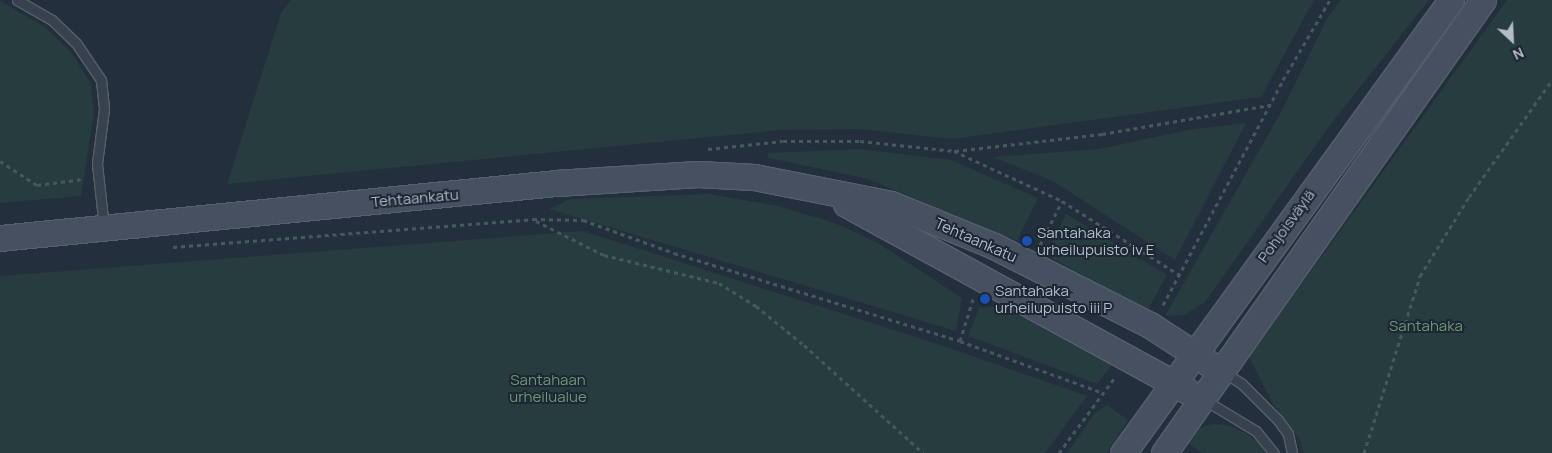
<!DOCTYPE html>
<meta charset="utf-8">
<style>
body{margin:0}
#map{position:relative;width:1552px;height:453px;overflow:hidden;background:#242f3e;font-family:Manrope,sans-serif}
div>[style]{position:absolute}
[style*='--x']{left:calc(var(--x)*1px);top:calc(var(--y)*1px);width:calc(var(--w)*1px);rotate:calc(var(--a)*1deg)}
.green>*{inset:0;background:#263c3f}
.path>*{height:3px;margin-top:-1.5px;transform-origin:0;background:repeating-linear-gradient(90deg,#44595c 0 4px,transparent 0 8px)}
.roads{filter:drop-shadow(1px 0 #565f6c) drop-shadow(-1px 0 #565f6c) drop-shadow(0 1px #565f6c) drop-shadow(0 -1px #565f6c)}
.lane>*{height:9px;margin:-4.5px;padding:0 4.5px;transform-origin:4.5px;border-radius:4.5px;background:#38414e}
.secondary>*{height:25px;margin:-12.5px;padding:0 12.5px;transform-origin:12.5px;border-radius:12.5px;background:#465061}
.dots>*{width:14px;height:14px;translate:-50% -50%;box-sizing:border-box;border:2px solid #1d2633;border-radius:50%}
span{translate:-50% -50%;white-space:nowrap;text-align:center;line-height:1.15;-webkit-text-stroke:4px #1d2633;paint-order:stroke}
.street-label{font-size:15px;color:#b4bcc9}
.poi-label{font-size:15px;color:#b4bcc9}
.left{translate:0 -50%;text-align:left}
.park-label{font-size:15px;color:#6b9a76}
.north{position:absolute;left:1487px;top:15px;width:50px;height:50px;-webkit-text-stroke:4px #1d2633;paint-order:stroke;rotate:155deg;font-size:14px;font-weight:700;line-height:20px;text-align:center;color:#b4bcc9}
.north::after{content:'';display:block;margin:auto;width:18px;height:22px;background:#b4bcc9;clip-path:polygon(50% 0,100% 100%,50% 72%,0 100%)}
</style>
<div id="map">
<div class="green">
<i style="clip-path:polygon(291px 0,1314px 0,1261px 97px,952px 139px,859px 129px,781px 130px,227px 184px,281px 13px)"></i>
<i style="clip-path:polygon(1341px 0,1429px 0,1330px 125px,1205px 302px,1184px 315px,1165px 316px,1280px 114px,1328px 17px)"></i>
<i style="clip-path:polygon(1507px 0,1552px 0,1552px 453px,1304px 453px,1300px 440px,1273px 404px,1249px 357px)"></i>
<i style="clip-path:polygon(0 1px,45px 27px,71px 52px,91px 84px,94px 113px,81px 196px,0 203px)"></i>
<i style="clip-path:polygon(1246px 123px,1175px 260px,1053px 181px,993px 157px,1099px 149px,1193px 129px)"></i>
<i style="clip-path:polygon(860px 149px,951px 160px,1038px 198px,1017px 241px,868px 179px,769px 158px,767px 153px)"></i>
<i style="clip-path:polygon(709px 194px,778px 206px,835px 223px,878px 243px,962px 298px,956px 331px,549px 209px,570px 199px)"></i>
<i style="clip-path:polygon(1066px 214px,1167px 275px,1147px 311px,1046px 255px)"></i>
<i style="clip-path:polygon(583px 231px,941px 345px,1087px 396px,1045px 453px,0 453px,0 276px)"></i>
<i style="clip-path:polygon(999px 306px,1036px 316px,1115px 361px,1097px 384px,968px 336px,979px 308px)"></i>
<i style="clip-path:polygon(1107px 405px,1128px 420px,1107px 453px,1067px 453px,1095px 413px)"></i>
<i style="clip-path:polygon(1212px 424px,1228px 425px,1246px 433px,1262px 446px,1265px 453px,1202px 453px,1186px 442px,1198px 429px)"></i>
</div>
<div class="path">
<i style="--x:708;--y:149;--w:75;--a:-6.1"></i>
<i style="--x:783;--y:141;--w:77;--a:0"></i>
<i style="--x:860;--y:141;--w:95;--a:6.1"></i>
<i style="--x:954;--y:151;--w:119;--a:24.8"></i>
<i style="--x:1062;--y:201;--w:141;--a:32.2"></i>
<i style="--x:955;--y:151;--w:148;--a:-6.6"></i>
<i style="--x:1102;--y:134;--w:170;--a:-9.8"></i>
<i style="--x:0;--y:161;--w:44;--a:33"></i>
<i style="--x:37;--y:185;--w:47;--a:-7.3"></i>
<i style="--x:536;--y:221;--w:76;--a:26.6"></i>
<i style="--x:604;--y:255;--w:118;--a:13.7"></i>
<i style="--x:719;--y:283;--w:44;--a:31.9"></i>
<i style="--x:756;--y:306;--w:62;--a:39.1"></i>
<i style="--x:804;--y:345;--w:161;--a:42.2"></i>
<i style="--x:1040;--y:245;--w:49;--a:-63.4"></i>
<i style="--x:173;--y:247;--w:361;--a:-4.4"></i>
<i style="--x:533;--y:219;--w:50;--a:1.1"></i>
<i style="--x:583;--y:220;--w:97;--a:19.9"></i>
<i style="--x:674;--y:253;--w:299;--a:17.1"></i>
<i style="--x:960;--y:341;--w:153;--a:19.9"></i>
<i style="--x:1163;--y:305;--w:255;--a:-61.9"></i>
<i style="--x:1283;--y:80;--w:93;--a:-59.6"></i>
<i style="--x:960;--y:341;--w:44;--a:-72.8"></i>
<i style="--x:1059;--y:453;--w:94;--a:-53.6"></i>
<i style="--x:1364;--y:453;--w:186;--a:-72.4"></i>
<i style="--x:1420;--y:276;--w:93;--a:-58.2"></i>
<i style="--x:1469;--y:197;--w:143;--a:-54.6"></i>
</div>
<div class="roads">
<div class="lane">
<i style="--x:17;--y:0;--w:40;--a:29.7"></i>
<i style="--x:52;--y:20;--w:33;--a:44"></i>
<i style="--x:76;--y:43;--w:45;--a:56"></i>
<i style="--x:101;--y:80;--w:29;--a:84"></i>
<i style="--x:104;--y:109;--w:55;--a:97.3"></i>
<i style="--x:97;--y:164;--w:63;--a:83.7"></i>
<i style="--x:1223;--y:372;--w:22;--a:32"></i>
<i style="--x:1242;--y:384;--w:51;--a:45"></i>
<i style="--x:1278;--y:420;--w:17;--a:54"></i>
<i style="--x:1288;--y:434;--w:19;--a:78"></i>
<i style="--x:1203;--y:399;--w:62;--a:31.1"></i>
<i style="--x:1256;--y:431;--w:28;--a:51"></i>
</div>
<div class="secondary">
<i style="--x:846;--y:204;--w:388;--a:28.7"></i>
<i style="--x:0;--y:238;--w:559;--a:-5.65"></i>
<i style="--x:556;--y:183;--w:142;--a:-3.6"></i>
<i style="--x:698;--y:174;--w:56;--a:3.1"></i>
<i style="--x:754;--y:177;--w:140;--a:11.1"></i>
<i style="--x:891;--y:204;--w:45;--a:22"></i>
<i style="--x:933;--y:221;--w:66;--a:22.3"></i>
<i style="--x:994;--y:246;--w:175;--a:26.9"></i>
<i style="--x:1150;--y:325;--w:86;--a:33.1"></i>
<i style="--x:1123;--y:453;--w:559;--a:-54.09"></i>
<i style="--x:1164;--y:453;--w:554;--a:-54.85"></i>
</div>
</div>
<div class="dots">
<i style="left:1027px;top:241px;background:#1a4fb4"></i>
<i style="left:985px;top:299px;background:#1a4fb4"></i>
</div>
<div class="street-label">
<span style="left:415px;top:198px;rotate:-5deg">Tehtaankatu</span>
<span style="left:1286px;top:226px;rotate:-54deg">Pohjoisväylä</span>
<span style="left:976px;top:240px;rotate:24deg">Tehtaankatu</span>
</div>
<div class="poi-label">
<span class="left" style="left:1037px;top:241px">Santahaka<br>urheilupuisto iv E</span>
<span class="left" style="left:995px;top:299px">Santahaka<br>urheilupuisto iii P</span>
</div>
<div class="park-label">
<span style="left:1426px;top:326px">Santahaka</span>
<span style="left:548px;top:388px">Santahaan<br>urheilualue</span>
</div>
<div class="north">N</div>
</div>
